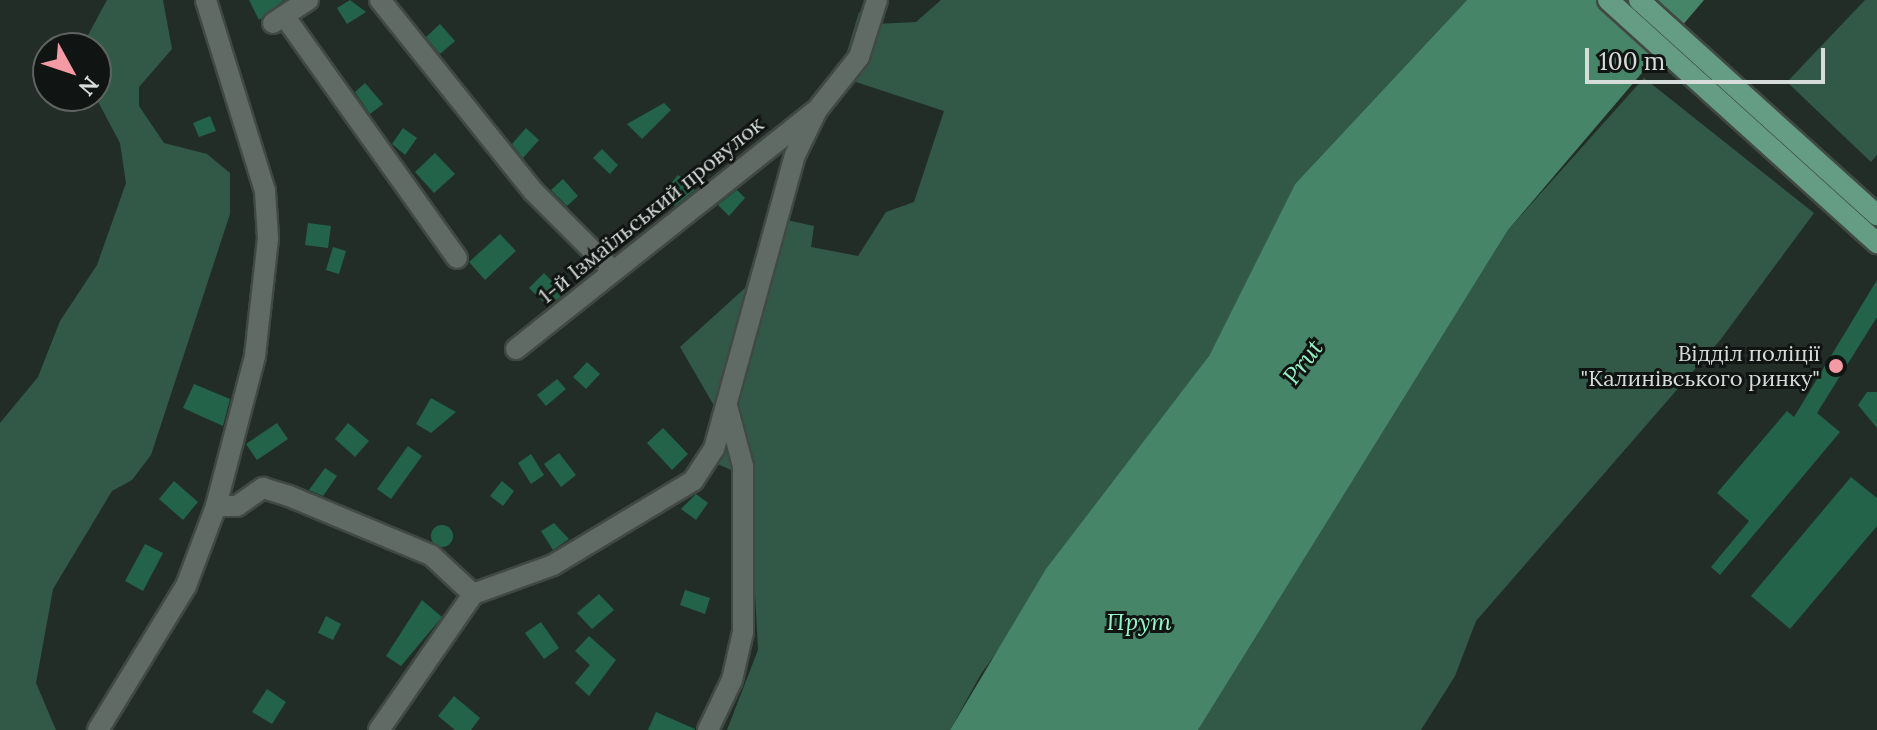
<!DOCTYPE html>
<meta charset="utf-8">
<style>
body{margin:0}
#map{position:relative;width:1877px;height:730px;overflow:hidden;background:#232d28;font-family:Lora,serif}
div>[style]{position:absolute}
[style*='--x']{left:calc(var(--x)*1px);top:calc(var(--y)*1px);width:calc(var(--w)*1px);rotate:calc(var(--a)*1deg)}
.green>*{inset:0;background:#325947}
.water>*{inset:0;background:#478569}
.building>*{inset:0;background:#236349}
.round{border-radius:50%}
.roads{filter:drop-shadow(2px 0 #414945) drop-shadow(-2px 0 #414945) drop-shadow(0 2px #414945) drop-shadow(0 -2px #414945)}
.minor>*{height:20px;margin:-10px;padding:0 10px;transform-origin:10px;border-radius:10px;background:#606b65}
.major>*{height:20px;margin:-10px;padding:0 10px;transform-origin:10px;border-radius:10px;background:#659d84}
.dots>*{width:22px;height:22px;translate:-50% -50%;box-sizing:border-box;border:4px solid #101412;border-radius:50%}
span{translate:-50% -50%;white-space:nowrap;text-align:center;line-height:1.15;-webkit-text-stroke:6px #101412;paint-order:stroke}
.street-label{font-size:22px;color:#d6dcd9}
.poi-label{font-size:22px;color:#d6dcd9}
.right{translate:-100% -50%;text-align:right}
.water-label{font-size:24px;color:#96f3c8;font-style:italic}
.north{position:absolute;left:32px;top:32px;width:80px;height:80px;box-sizing:border-box;background:#101412;border:2px solid #5f6462;border-radius:50%;rotate:130deg;font-size:22px;font-weight:700;line-height:32px;text-align:center;color:#d6dcd9}
.north::after{content:'';display:block;margin:auto;width:28px;height:36px;background:#f49aa4;clip-path:polygon(50% 0,100% 100%,50% 72%,0 100%)}
.scale{position:absolute;left:1585px;top:48px;width:240px;height:36px;box-sizing:border-box;border:4px solid #d6dcd9;border-top:0;padding-left:10px;font-size:24px;line-height:28px;white-space:nowrap;color:#d6dcd9;-webkit-text-stroke:6px #101412;paint-order:stroke}
</style>
<div id="map">
<div class="green">
<i style="clip-path:polygon(107px 0,163px 0,172px 49px,139px 87px,139px 106px,164px 143px,207px 154px,230px 173px,230px 214px,151px 455px,132px 480px,112px 491px,53px 589px,36px 683px,56px 730px,0 730px,0 423px,38px 377px,60px 321px,97px 265px,126px 183px,120px 143px,95px 96px,96px 48px,81px 48px)"></i>
<i style="clip-path:polygon(evenodd,941px 0,1467px 0,1295px 184px,1209px 356px,981px 674px,950px 730px,727px 730px,758px 650px,749px 478px,702px 457px,716px 409px,680px 347px,745px 288px,795px 121px,843px 65px,859px 12px,876px 24px,916px 22px,941px 0,850px 80px,944px 111px,914px 202px,886px 212px,858px 256px,811px 247px,814px 226px,782px 219px,803px 146px,850px 80px)"></i>
<i style="clip-path:polygon(1865px 0,1877px 0,1877px 155px,1871px 162px,1787px 82px)"></i>
<i style="clip-path:polygon(1644px 78px,1814px 213px,1721px 339px,1476px 621px,1455px 676px,1421px 730px,1198px 730px,1508px 230px)"></i>
</div>
<div class="water">
<i style="clip-path:polygon(1467px 0,1704px 0,1508px 230px,1198px 730px,950px 730px,1046px 569px,1209px 356px,1295px 184px)"></i>
</div>
<div class="building">
<i style="clip-path:polygon(249px 0,284px 0,259px 20px)"></i>
<i style="clip-path:polygon(350px 0,366px 12px,347px 24px,337px 8px)"></i>
<i style="clip-path:polygon(440px 24px,455px 41px,440px 54px,426px 37px)"></i>
<i style="clip-path:polygon(365px 83px,383px 104px,370px 114px,355px 92px)"></i>
<i style="clip-path:polygon(664px 103px,671px 110px,642px 139px,627px 124px)"></i>
<i style="clip-path:polygon(210px 116px,216px 131px,199px 137px,193px 123px)"></i>
<i style="clip-path:polygon(403px 128px,417px 138px,405px 155px,392px 144px)"></i>
<i style="clip-path:polygon(526px 128px,539px 140px,523px 158px,512px 144px)"></i>
<i style="clip-path:polygon(602px 149px,618px 165px,610px 174px,593px 158px)"></i>
<i style="clip-path:polygon(435px 153px,455px 174px,434px 193px,415px 172px)"></i>
<i style="clip-path:polygon(678px 175px,695px 190px,675px 206px,662px 194px)"></i>
<i style="clip-path:polygon(563px 179px,578px 196px,567px 206px,551px 190px)"></i>
<i style="clip-path:polygon(737px 190px,745px 198px,729px 216px,718px 205px)"></i>
<i style="clip-path:polygon(308px 223px,331px 226px,328px 248px,305px 245px)"></i>
<i style="clip-path:polygon(500px 234px,516px 251px,485px 280px,469px 262px)"></i>
<i style="clip-path:polygon(333px 247px,346px 251px,339px 274px,326px 270px)"></i>
<i style="clip-path:polygon(544px 273px,564px 294px,548px 307px,529px 288px)"></i>
<i style="clip-path:polygon(1877px 280px,1877px 317px,1817px 413px,1840px 432px,1720px 575px,1711px 567px,1749px 521px,1717px 493px,1787px 411px,1794px 417px)"></i>
<i style="clip-path:polygon(587px 362px,600px 374px,586px 389px,573px 377px)"></i>
<i style="clip-path:polygon(557px 379px,566px 389px,546px 406px,537px 395px)"></i>
<i style="clip-path:polygon(194px 384px,230px 399px,223px 426px,183px 408px)"></i>
<i style="clip-path:polygon(1867px 392px,1877px 392px,1877px 428px,1858px 405px)"></i>
<i style="clip-path:polygon(431px 398px,456px 412px,431px 433px,416px 424px)"></i>
<i style="clip-path:polygon(277px 423px,288px 439px,257px 460px,246px 444px)"></i>
<i style="clip-path:polygon(348px 423px,369px 441px,355px 457px,335px 439px)"></i>
<i style="clip-path:polygon(663px 428px,688px 454px,672px 470px,647px 443px)"></i>
<i style="clip-path:polygon(408px 446px,422px 456px,391px 499px,377px 489px)"></i>
<i style="clip-path:polygon(559px 453px,576px 475px,561px 487px,544px 464px)"></i>
<i style="clip-path:polygon(531px 454px,544px 475px,531px 484px,518px 463px)"></i>
<i style="clip-path:polygon(325px 468px,337px 476px,323px 496px,309px 490px)"></i>
<i style="clip-path:polygon(1851px 477px,1877px 498px,1877px 526px,1790px 629px,1751px 596px)"></i>
<i style="clip-path:polygon(174px 481px,198px 502px,183px 520px,159px 499px)"></i>
<i style="clip-path:polygon(502px 481px,514px 491px,503px 506px,490px 496px)"></i>
<i style="clip-path:polygon(696px 494px,708px 503px,696px 520px,681px 509px)"></i>
<i style="clip-path:polygon(554px 523px,569px 539px,553px 550px,541px 531px)"></i>
<i class="round" style="left:431px;top:525px;width:22px;height:22px"></i>
<i style="clip-path:polygon(145px 544px,163px 553px,143px 591px,125px 581px)"></i>
<i style="clip-path:polygon(685px 590px,710px 598px,705px 614px,680px 605px)"></i>
<i style="clip-path:polygon(599px 594px,614px 610px,592px 629px,577px 613px)"></i>
<i style="clip-path:polygon(422px 600px,442px 617px,401px 666px,386px 656px)"></i>
<i style="clip-path:polygon(326px 616px,341px 624px,333px 640px,318px 633px)"></i>
<i style="clip-path:polygon(541px 622px,559px 648px,544px 659px,525px 633px)"></i>
<i style="clip-path:polygon(589px 636px,616px 660px,589px 696px,575px 683px,590px 665px,575px 651px)"></i>
<i style="clip-path:polygon(267px 689px,286px 702px,272px 724px,252px 712px)"></i>
<i style="clip-path:polygon(454px 696px,480px 718px,471px 730px,455px 730px,438px 716px)"></i>
<i style="clip-path:polygon(656px 712px,695px 729px,695px 730px,648px 730px)"></i>
</div>
<div class="roads">
<div class="minor">
<i style="--x:380;--y:0;--w:245;--a:51.3"></i>
<i style="--x:533;--y:191;--w:110;--a:45"></i>
<i style="--x:285;--y:17;--w:296;--a:54.5"></i>
<i style="--x:273;--y:23;--w:42;--a:-33.3"></i>
<i style="--x:516;--y:349;--w:381;--a:-38.5"></i>
<i style="--x:216;--y:506;--w:21;--a:0"></i>
<i style="--x:237;--y:506;--w:32;--a:-35"></i>
<i style="--x:263;--y:488;--w:27;--a:17"></i>
<i style="--x:289;--y:496;--w:154;--a:22.6"></i>
<i style="--x:431;--y:555;--w:57;--a:42.9"></i>
<i style="--x:98;--y:730;--w:169;--a:-58.6"></i>
<i style="--x:186;--y:586;--w:85;--a:-69.4"></i>
<i style="--x:216;--y:506;--w:155;--a:-75.4"></i>
<i style="--x:255;--y:356;--w:119;--a:-83.7"></i>
<i style="--x:268;--y:238;--w:47;--a:-93.7"></i>
<i style="--x:265;--y:191;--w:200;--a:-107.2"></i>
<i style="--x:379;--y:730;--w:165;--a:-55.3"></i>
<i style="--x:473;--y:594;--w:85;--a:-19.9"></i>
<i style="--x:553;--y:565;--w:163;--a:-31"></i>
<i style="--x:693;--y:481;--w:38;--a:-57"></i>
<i style="--x:714;--y:449;--w:305;--a:-74.6"></i>
<i style="--x:795;--y:155;--w:50;--a:-63.9"></i>
<i style="--x:817;--y:110;--w:68;--a:-51.6"></i>
<i style="--x:859;--y:57;--w:60;--a:-72.5"></i>
<i style="--x:708;--y:730;--w:55;--a:-64.4"></i>
<i style="--x:732;--y:680;--w:49;--a:-77.1"></i>
<i style="--x:743;--y:632;--w:166;--a:-90"></i>
<i style="--x:743;--y:466;--w:62;--a:-104.9"></i>
</div>
<div class="major">
<i style="--x:1608;--y:0;--w:363;--a:42.1"></i>
<i style="--x:1639;--y:0;--w:321;--a:42.1"></i>
</div>
</div>
<div class="dots">
<i style="left:1836px;top:366px;background:#f49aa4"></i>
</div>
<div class="street-label">
<span style="left:651px;top:210px;rotate:-39deg">1-й Ізмаїльський провулок</span>
</div>
<div class="poi-label">
<span class="right" style="left:1820px;top:366px">Відділ поліції<br>"Калинівського ринку"</span>
</div>
<div class="water-label">
<span style="left:1303px;top:362px;rotate:-53deg">Prut</span>
<span style="left:1139px;top:622px">Прут</span>
</div>
<div class="north">N</div>
<div class="scale">100 m</div>
</div>
